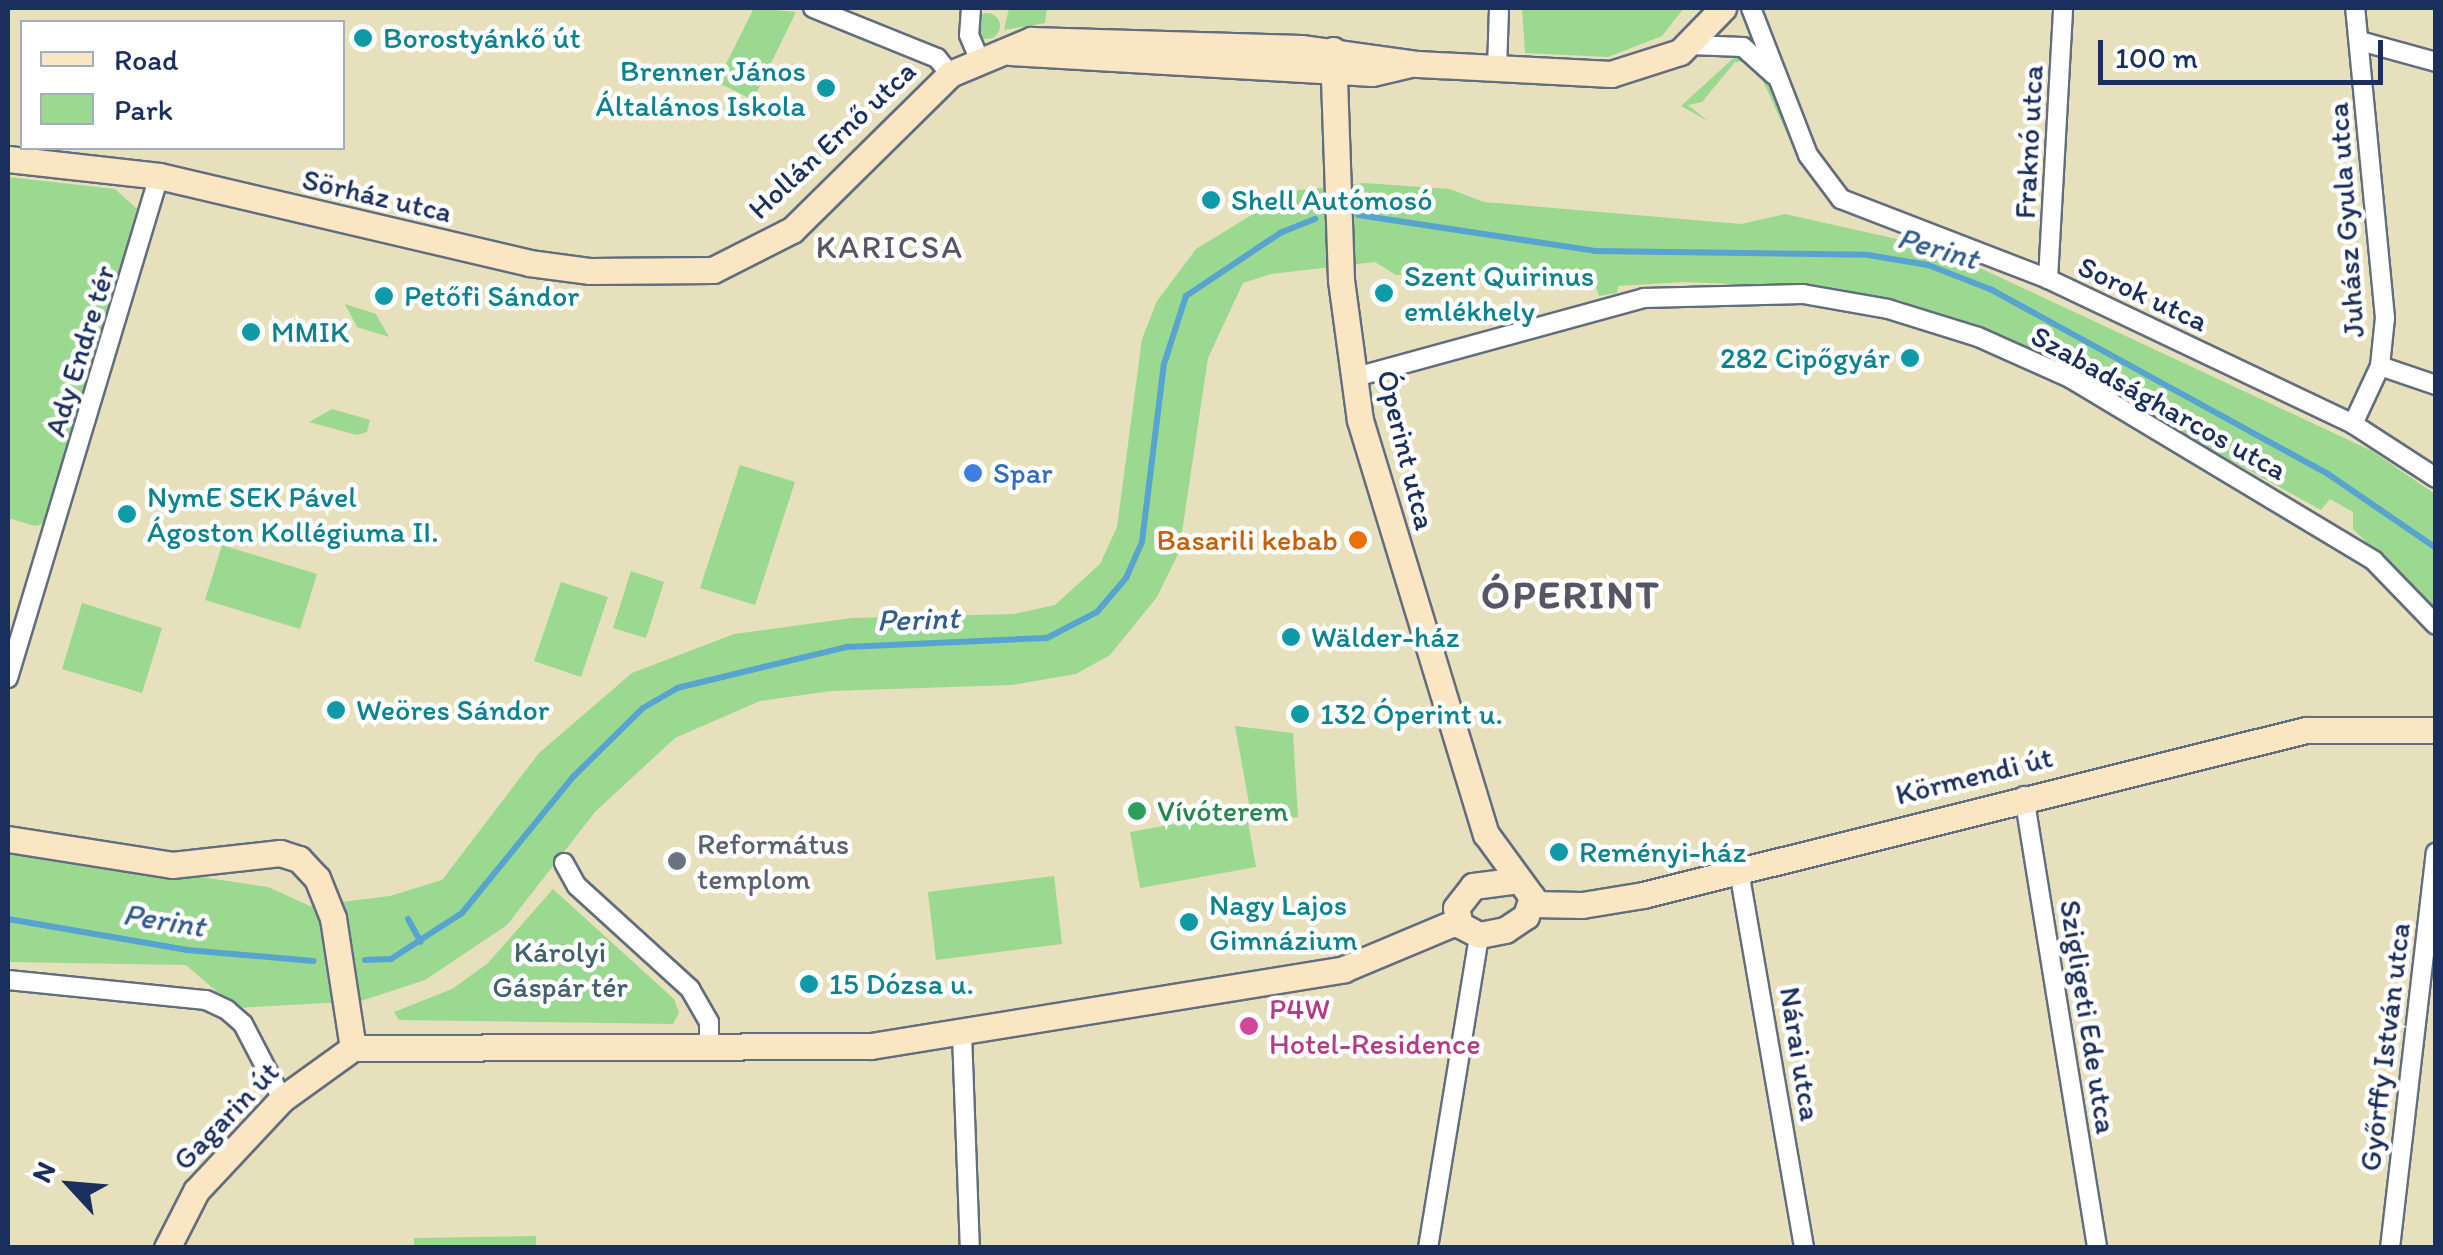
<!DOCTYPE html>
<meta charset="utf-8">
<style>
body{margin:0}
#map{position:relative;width:2443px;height:1255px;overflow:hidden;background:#e7e0bc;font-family:Itim,sans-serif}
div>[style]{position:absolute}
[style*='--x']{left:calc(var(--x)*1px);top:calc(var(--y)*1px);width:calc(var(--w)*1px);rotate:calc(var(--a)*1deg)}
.green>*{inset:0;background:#9ad98f}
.round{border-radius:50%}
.stream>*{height:6px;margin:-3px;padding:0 3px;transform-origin:3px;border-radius:3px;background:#56a4cf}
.roads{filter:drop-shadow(2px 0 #626d7f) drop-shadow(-2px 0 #626d7f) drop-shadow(0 2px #626d7f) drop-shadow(0 -2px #626d7f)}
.street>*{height:18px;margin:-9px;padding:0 9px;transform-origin:9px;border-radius:9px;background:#fff}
.secondary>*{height:25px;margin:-12.5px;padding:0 12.5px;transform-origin:12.5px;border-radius:12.5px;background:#fbe6c4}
.dots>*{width:28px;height:28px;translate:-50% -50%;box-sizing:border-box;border:5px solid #fff;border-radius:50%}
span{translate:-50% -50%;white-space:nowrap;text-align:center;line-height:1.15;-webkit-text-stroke:9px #fff;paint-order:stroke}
.culture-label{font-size:30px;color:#0d838f}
.left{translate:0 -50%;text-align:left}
.right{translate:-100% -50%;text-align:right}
.street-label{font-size:30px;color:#1b2f5e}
.shop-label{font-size:30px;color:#366cbe}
.food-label{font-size:30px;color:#c56008}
.leisure-label{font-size:30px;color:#27864d}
.worship-label{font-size:30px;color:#5b616d}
.park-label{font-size:30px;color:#41626d}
.hotel-label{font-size:30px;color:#b23c85}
.neighbourhood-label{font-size:32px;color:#585565;letter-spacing:2.5px}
.water-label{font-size:32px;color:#335e8b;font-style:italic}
.district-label{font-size:40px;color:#585565;font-weight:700;letter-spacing:2.5px}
.frame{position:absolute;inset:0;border:10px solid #1b2f5e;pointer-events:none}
.legend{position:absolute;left:20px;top:20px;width:325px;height:130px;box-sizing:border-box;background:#fff;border:2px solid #a4acbf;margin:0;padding:12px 18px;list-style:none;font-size:30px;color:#1b2f5e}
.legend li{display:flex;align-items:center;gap:20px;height:50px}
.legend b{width:50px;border:2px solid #a4acbf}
.north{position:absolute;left:20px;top:1135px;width:100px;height:100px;-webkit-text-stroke:8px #fff;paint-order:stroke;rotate:296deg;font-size:28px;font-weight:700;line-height:40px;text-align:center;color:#1b2f5e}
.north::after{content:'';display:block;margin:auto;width:35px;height:45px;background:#1b2f5e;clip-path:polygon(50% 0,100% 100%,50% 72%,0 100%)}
.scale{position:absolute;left:2098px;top:40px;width:285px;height:45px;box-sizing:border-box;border:5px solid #1b2f5e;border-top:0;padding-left:12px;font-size:30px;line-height:35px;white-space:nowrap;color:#1b2f5e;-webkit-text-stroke:8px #fff;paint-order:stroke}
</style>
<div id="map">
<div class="green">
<i style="clip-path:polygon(754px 8px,796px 12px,753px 100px,717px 82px)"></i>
<i style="clip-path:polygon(1009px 8px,1047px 8px,1045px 23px,1004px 30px)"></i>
<i style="clip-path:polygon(1522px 8px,1684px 8px,1662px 36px,1608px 57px,1525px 53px)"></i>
<i class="round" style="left:974px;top:13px;width:26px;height:26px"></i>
<i style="clip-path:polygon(1739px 53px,1769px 78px,1802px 167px,1758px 70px,1747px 61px,1735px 62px,1702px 102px,1688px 105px,1708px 121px,1681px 106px)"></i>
<i style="clip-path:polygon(8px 177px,115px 189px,137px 209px,46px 523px,35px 526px,8px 518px)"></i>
<i style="clip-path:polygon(1364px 183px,1450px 189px,1484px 202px,1741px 224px,1785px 214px,1937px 248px,2372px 451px,2435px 494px,2435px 609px,2353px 529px,2353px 512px,2330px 499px,2321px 510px,2036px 353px,1899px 300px,1814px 287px,1683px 282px,1618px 286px,1617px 293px,1599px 296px,1596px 287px,1473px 272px,1396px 275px,1375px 262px,1271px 274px,1243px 283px,1208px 358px,1179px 552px,1157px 597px,1110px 655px,1076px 674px,1012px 685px,831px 691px,760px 701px,675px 738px,595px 812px,507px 925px,425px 980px,361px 1001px,236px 1008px,186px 965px,8px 962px,8px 848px,268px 887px,310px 906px,390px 896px,442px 880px,539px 753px,632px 673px,734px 634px,852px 618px,1014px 614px,1055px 605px,1100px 564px,1117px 527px,1142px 339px,1157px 301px,1196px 249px,1291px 191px)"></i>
<i style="clip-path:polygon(345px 304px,376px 314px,389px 337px,357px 327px)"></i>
<i style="clip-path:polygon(332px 409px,370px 420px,367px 432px,357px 435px,309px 422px)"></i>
<i style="clip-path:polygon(740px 465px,795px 482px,755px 605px,700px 588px)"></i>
<i style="clip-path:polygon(222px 545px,317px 574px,300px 629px,205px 600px)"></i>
<i style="clip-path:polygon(631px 571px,664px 582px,646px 638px,613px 628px)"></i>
<i style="clip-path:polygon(561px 582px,608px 597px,581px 677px,534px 661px)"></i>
<i style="clip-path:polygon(82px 603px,162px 628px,142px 693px,62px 669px)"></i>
<i style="clip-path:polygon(1235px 726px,1293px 733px,1298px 817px,1253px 825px)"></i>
<i style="clip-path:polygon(1246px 811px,1256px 867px,1140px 888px,1130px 832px)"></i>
<i style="clip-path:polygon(1054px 876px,1062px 944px,936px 960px,928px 892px)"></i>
<i style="clip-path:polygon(553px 889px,674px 999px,679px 1013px,673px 1024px,399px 1020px,394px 1012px,452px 989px,488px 963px)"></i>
<i style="clip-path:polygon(536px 1236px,536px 1247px,414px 1247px,414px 1238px)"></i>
</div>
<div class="stream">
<i style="--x:1358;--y:215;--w:240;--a:8.6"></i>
<i style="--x:1595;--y:251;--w:273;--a:0.8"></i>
<i style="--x:1868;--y:255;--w:61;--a:9.5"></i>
<i style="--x:1928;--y:265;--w:69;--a:21.3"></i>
<i style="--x:1992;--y:290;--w:383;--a:28.7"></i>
<i style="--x:2328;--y:474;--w:131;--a:34.4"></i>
<i style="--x:8;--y:919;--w:182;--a:9.8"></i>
<i style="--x:187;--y:950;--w:127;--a:5"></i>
<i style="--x:408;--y:919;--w:26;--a:61"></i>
<i style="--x:365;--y:960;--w:26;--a:-2"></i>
<i style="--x:391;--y:959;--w:85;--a:-32.9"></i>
<i style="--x:462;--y:913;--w:176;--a:-50.8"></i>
<i style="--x:573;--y:777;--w:98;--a:-44.6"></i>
<i style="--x:643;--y:708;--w:39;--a:-30"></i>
<i style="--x:677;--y:688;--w:174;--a:-13.6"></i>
<i style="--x:846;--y:647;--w:201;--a:-2.6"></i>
<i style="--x:1047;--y:638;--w:56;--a:-27.5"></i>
<i style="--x:1097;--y:612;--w:45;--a:-49.5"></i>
<i style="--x:1126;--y:578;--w:39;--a:-66"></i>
<i style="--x:1142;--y:542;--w:179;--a:-83"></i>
<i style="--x:1164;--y:364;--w:71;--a:-72.1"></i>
<i style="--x:1186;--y:296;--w:113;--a:-33.8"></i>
<i style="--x:1280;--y:233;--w:38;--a:-22"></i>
</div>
<div class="roads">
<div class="street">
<i style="--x:813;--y:8;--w:134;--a:22"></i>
<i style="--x:937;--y:58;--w:21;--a:51"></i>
<i style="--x:971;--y:8;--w:27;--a:94"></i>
<i style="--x:969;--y:35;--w:25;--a:67"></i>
<i style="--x:1751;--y:8;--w:158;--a:68.8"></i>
<i style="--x:1808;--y:155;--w:55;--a:53.1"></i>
<i style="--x:1841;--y:199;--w:222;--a:21.1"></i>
<i style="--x:2048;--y:279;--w:338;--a:25.4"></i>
<i style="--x:2353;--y:424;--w:99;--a:33"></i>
<i style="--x:2360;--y:41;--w:79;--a:15.4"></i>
<i style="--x:1689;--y:45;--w:54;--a:2.1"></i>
<i style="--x:1743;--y:47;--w:42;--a:42.1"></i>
<i style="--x:1497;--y:69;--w:61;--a:-88.1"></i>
<i style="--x:2048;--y:279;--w:271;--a:-86.8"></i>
<i style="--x:2380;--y:366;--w:59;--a:18.7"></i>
<i style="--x:1352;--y:378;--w:303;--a:-15.3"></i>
<i style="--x:1644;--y:298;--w:159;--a:-1.4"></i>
<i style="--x:1803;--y:294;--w:86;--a:10"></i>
<i style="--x:1888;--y:309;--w:94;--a:17.3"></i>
<i style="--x:1978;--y:337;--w:101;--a:24"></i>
<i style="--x:2070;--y:378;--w:355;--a:31"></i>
<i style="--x:2374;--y:561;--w:89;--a:45.9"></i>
<i style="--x:2353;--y:424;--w:64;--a:-65"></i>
<i style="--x:2380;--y:366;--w:48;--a:-84.1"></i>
<i style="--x:2385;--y:318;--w:311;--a:-95.5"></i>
<i style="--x:8;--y:678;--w:524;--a:-73.26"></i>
<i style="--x:2024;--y:796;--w:458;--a:80.8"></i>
<i style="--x:564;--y:863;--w:26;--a:61"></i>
<i style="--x:577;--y:886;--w:153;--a:42.3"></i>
<i style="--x:690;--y:989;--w:38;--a:60"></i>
<i style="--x:709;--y:1022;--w:29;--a:90"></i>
<i style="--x:1739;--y:871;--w:383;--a:80.2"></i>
<i style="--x:8;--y:980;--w:199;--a:5.8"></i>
<i style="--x:206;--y:1000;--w:23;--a:25"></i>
<i style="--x:227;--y:1010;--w:21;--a:41"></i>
<i style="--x:243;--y:1024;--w:85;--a:62.5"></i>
<i style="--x:962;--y:1034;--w:214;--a:87.9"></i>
<i style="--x:1428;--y:1248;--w:317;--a:-80.7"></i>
<i style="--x:2390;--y:1248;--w:398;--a:-83.4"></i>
</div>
<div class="secondary">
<i style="--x:1333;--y:50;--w:230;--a:88"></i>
<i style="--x:1341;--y:280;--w:141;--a:82.3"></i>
<i style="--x:1360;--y:420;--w:433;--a:73.1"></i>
<i style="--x:1486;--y:834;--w:78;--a:53.9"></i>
<i style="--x:1532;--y:897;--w:20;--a:108"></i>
<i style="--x:1526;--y:916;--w:25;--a:146"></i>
<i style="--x:1505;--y:930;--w:26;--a:169"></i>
<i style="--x:1479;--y:935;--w:21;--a:-152"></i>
<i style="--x:1460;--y:925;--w:17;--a:-103"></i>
<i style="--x:1456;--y:908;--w:28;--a:-52"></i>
<i style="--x:1473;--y:886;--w:46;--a:-7.4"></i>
<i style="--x:1010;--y:52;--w:363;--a:3.3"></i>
<i style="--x:1372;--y:73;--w:37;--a:-13"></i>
<i style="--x:8;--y:159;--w:152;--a:6.4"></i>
<i style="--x:159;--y:176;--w:380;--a:13.2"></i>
<i style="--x:529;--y:263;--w:62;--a:7.5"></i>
<i style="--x:590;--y:271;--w:123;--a:-0.5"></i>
<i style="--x:713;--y:270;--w:89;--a:-26.9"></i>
<i style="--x:792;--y:230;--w:222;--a:-44.6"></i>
<i style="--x:950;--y:74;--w:88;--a:-22.8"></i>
<i style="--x:1031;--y:40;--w:270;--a:1.7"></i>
<i style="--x:1301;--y:48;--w:118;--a:7.8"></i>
<i style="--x:1418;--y:64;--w:193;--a:3"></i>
<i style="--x:1611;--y:74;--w:72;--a:-17.7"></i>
<i style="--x:1680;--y:52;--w:62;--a:-45.7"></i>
<i style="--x:8;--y:839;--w:166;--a:9"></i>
<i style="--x:172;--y:865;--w:109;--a:-6.3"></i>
<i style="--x:280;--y:853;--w:20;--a:18"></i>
<i style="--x:299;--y:859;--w:26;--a:47"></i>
<i style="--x:317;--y:878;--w:43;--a:68.2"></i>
<i style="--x:333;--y:918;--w:132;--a:81.3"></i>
<i style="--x:1532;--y:904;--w:50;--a:1.1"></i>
<i style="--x:1582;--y:905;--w:62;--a:-9.3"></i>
<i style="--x:1643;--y:895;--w:683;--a:-13.98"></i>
<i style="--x:2306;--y:730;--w:130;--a:0"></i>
<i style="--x:167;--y:1248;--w:64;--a:-63"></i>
<i style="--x:196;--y:1191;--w:126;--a:-46.9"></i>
<i style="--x:282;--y:1099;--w:87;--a:-35.7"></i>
<i style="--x:353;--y:1048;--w:518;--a:-0.22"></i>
<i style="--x:871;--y:1046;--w:479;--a:-9.2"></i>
<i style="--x:1344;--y:969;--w:124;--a:-22.8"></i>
</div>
</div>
<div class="dots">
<i style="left:363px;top:38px;background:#0f9aa8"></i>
<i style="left:826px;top:88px;background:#0f9aa8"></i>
<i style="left:1211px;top:200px;background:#0f9aa8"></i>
<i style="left:1384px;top:293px;background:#0f9aa8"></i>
<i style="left:384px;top:296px;background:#0f9aa8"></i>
<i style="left:251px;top:332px;background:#0f9aa8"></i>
<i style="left:1910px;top:358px;background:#0f9aa8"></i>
<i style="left:973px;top:473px;background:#3f7fe0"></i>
<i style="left:127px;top:514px;background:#0f9aa8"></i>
<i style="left:1358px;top:540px;background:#e8710a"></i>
<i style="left:1291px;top:637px;background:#0f9aa8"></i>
<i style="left:336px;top:710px;background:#0f9aa8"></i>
<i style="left:1300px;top:714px;background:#0f9aa8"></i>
<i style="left:1137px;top:811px;background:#2e9e5b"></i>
<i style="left:1559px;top:852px;background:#0f9aa8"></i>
<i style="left:677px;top:861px;background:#6b7280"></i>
<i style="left:1189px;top:922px;background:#0f9aa8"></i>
<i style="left:809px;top:984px;background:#0f9aa8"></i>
<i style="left:1249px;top:1026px;background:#d1479c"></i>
</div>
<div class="culture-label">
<span class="left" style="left:383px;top:38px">Borostyánkő út</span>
<span class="right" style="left:806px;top:88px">Brenner János<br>Általános Iskola</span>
<span class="left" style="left:1231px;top:200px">Shell Autómosó</span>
<span class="left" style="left:1404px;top:293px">Szent Quirinus<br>emlékhely</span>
<span class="left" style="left:404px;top:296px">Petőfi Sándor</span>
<span class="left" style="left:271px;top:332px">MMIK</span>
<span class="right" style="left:1890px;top:358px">282 Cipőgyár</span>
<span class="left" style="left:147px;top:514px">NymE SEK Pável<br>Ágoston Kollégiuma II.</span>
<span class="left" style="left:1311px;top:637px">Wälder-ház</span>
<span class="left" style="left:356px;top:710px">Weöres Sándor</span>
<span class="left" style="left:1320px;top:714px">132 Óperint u.</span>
<span class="left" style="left:1579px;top:852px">Reményi-ház</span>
<span class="left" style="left:1209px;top:922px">Nagy Lajos<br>Gimnázium</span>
<span class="left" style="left:829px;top:984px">15 Dózsa u.</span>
</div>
<div class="street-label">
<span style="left:832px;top:140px;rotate:-43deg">Hollán Ernő utca</span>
<span style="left:2029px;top:142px;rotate:-87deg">Fraknó utca</span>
<span style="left:377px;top:196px;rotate:13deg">Sörház utca</span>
<span style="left:2346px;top:220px;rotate:-94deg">Juhász Gyula utca</span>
<span style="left:2143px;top:294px;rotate:25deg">Sorok utca</span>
<span style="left:80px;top:351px;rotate:-73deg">Ady Endre tér</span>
<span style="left:2159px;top:403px;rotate:29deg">Szabadságharcos utca</span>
<span style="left:1406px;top:450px;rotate:76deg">Óperint utca</span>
<span style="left:1974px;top:776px;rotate:-14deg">Körmendi út</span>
<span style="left:2088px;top:1017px;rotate:81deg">Szigligeti Ede utca</span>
<span style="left:2385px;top:1047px;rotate:-83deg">Győrffy István utca</span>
<span style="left:1800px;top:1054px;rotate:81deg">Nárai utca</span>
<span style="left:226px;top:1116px;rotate:-46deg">Gagarin út</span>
</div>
<div class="shop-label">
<span class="left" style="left:993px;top:473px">Spar</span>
</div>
<div class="food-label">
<span class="right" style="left:1338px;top:540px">Basarili kebab</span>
</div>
<div class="leisure-label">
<span class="left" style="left:1157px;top:811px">Vívóterem</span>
</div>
<div class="worship-label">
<span class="left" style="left:697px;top:861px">Református<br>templom</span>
</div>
<div class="park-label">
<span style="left:560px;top:969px">Károlyi<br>Gáspár tér</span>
</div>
<div class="hotel-label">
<span class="left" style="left:1269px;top:1026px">P4W<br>Hotel-Residence</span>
</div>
<div class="neighbourhood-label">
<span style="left:890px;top:247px">KARICSA</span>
</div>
<div class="water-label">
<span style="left:1938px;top:248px;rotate:16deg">Perint</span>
<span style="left:918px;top:619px;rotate:-2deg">Perint</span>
<span style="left:164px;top:920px;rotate:9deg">Perint</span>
</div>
<div class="district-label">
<span style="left:1571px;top:594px">ÓPERINT</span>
</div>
<div class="frame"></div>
<ul class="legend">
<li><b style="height:12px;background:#fbe6c4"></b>Road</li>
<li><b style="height:28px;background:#9ad98f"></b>Park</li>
</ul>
<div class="north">N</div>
<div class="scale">100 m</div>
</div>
